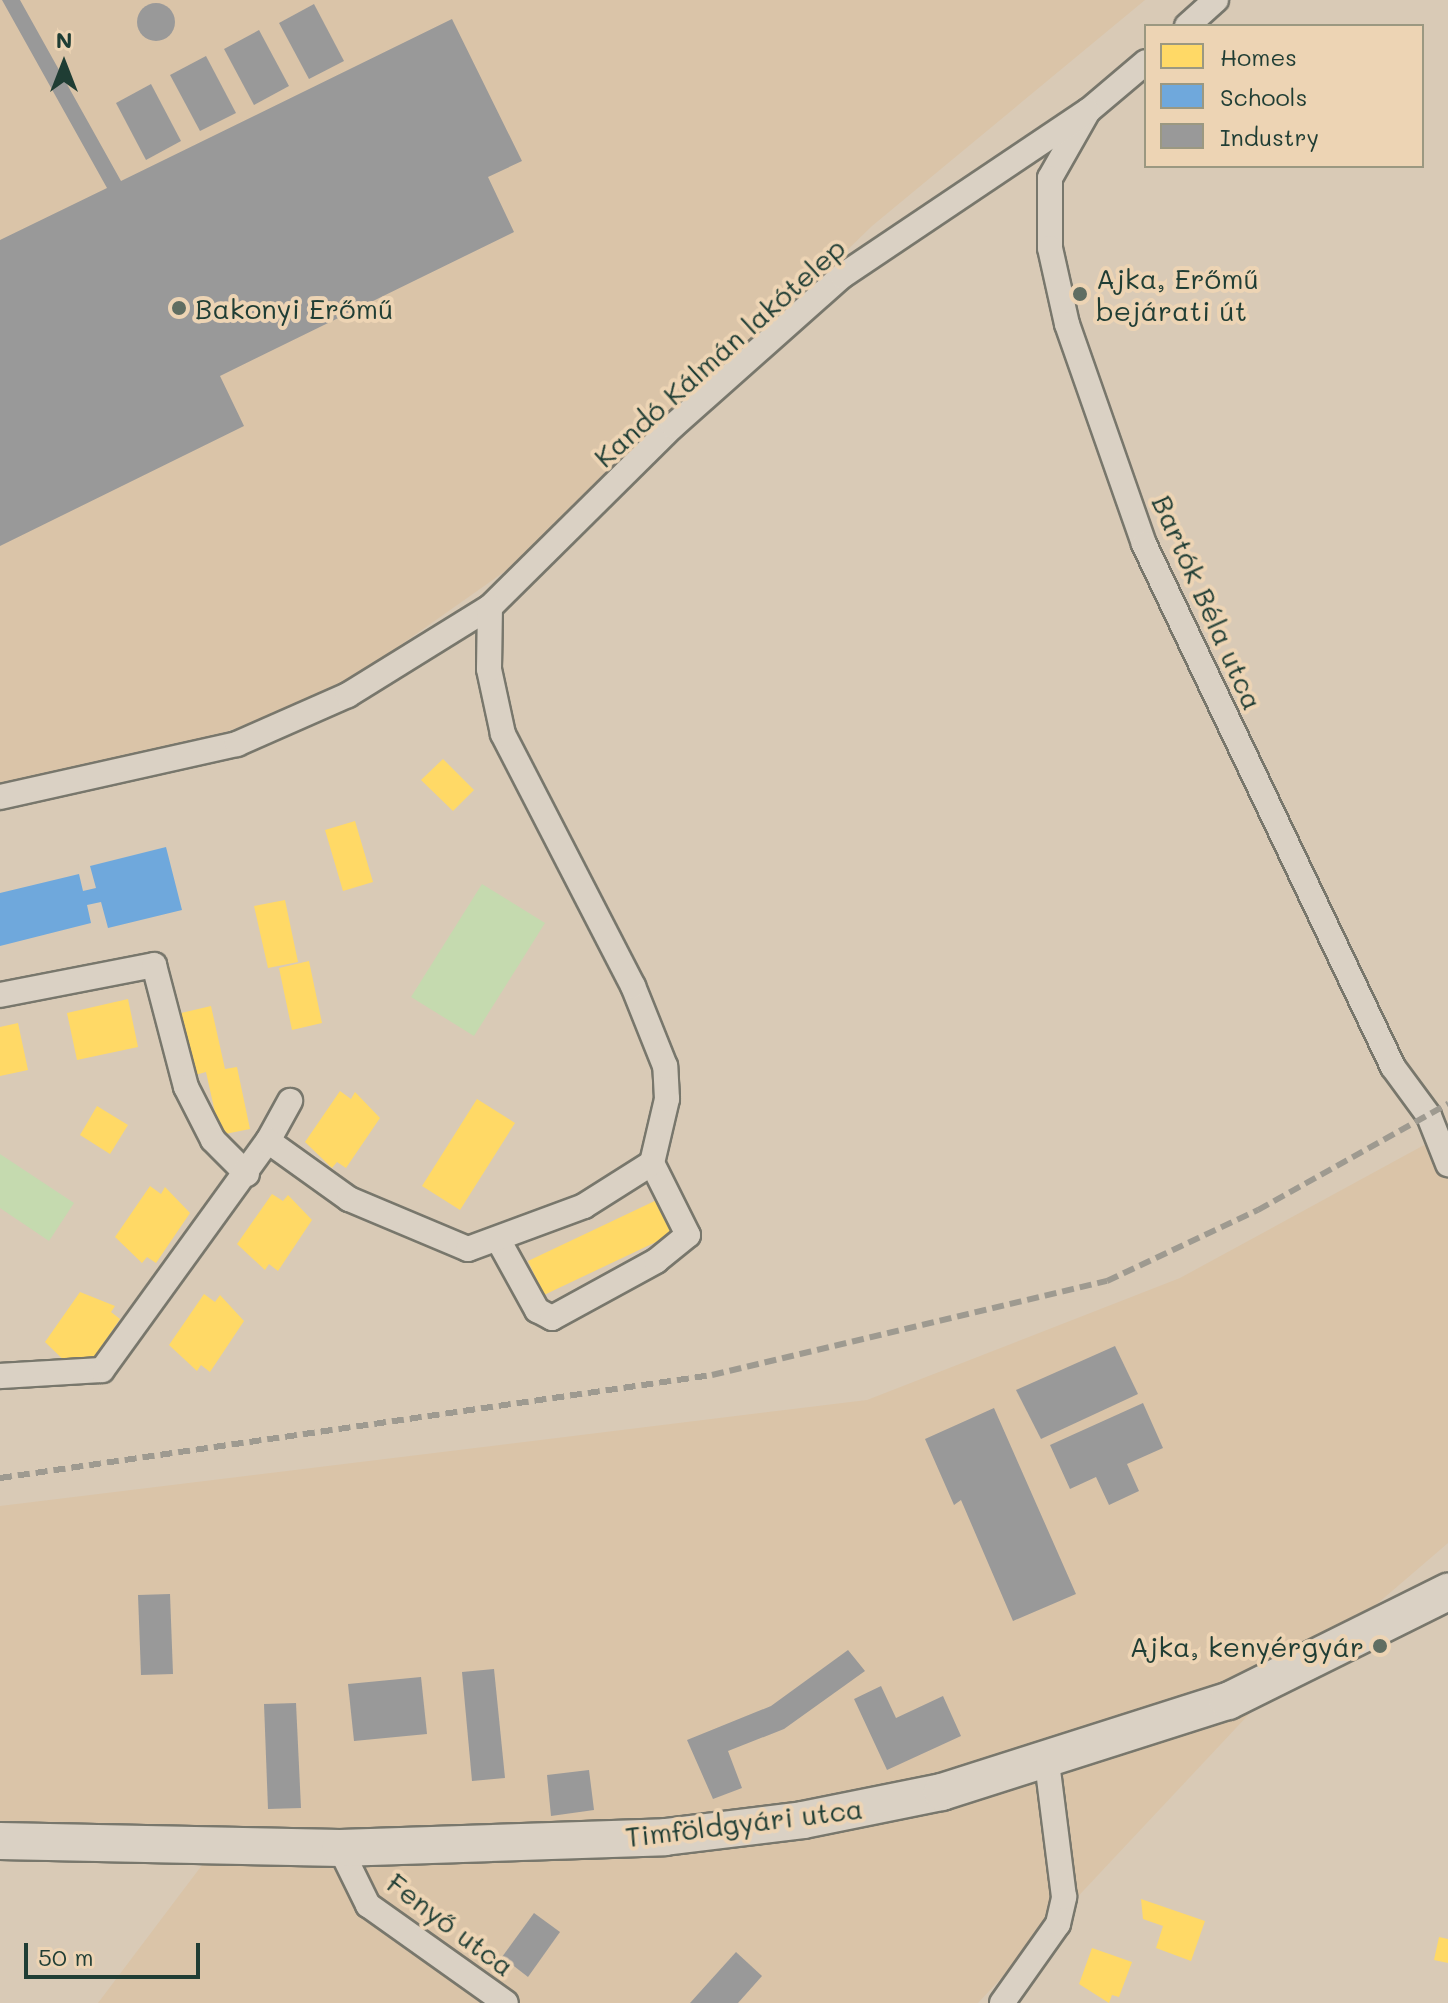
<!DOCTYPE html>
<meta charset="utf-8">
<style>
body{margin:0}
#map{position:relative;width:1448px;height:2003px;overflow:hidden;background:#d9cab6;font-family:Mali,sans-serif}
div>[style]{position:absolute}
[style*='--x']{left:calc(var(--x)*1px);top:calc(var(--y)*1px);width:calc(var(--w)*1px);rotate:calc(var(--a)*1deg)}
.built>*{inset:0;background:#dac4a8}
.green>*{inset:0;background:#c5daaf}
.homes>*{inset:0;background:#ffd966}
.schools>*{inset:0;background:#6fa8dc}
.industry>*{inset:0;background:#999}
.round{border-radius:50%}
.roads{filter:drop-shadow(2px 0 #78776c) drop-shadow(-2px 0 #78776c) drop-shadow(0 2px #78776c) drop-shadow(0 -2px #78776c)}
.minor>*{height:24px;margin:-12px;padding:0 12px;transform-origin:12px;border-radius:12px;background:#dad1c4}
.secondary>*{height:36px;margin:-18px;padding:0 18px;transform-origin:18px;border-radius:18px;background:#dad1c4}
.rail>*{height:6px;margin-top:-3px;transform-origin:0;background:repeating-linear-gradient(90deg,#9e9a90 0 12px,transparent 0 18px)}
.dots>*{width:22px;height:22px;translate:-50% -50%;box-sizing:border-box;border:4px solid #edd4b4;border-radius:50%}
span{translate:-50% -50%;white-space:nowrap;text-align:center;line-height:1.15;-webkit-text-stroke:8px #edd4b4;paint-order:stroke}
.poi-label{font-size:28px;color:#1f3d34}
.left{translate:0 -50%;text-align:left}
.right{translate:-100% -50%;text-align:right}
.street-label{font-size:28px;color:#1f3d34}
.legend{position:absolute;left:1144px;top:24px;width:280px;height:144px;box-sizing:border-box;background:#edd4b4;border:2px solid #9b9881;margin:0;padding:10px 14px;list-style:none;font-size:24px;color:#1f3d34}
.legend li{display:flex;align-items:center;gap:16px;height:40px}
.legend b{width:40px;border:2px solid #9b9881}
.north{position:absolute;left:24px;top:24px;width:80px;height:80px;-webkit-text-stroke:6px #edd4b4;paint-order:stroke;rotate:0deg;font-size:22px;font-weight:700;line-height:32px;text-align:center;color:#1f3d34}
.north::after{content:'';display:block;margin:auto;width:28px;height:36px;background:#1f3d34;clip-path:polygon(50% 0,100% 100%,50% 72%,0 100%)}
.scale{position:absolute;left:24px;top:1943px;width:176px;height:36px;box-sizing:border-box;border:4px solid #1f3d34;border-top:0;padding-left:10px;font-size:24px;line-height:28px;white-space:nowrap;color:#1f3d34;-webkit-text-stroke:6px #edd4b4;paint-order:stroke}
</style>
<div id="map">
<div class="built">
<i style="clip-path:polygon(0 0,1145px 0,872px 226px,548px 541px,334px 692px,133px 766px,0 791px)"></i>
<i style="clip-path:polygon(1448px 1132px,1448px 1543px,1251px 1712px,978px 2003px,98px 2003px,230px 1828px,0 1821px,0 1506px,867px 1400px,1180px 1278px)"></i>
</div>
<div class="green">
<i style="clip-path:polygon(482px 884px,545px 923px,474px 1036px,411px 997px)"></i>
<i style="clip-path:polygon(0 1154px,74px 1203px,49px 1241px,0 1208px)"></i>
</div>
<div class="homes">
<i style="clip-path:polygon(443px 759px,474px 790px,453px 811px,421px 780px)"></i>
<i style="clip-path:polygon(355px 821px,373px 882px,343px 891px,325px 830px)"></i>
<i style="clip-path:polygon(285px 900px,298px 962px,268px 968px,254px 906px)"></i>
<i style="clip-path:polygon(309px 961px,322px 1023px,292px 1030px,279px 968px)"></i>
<i style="clip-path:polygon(128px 999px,138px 1047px,77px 1060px,67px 1013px)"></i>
<i style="clip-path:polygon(211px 1006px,225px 1069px,237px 1067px,250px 1129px,220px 1135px,206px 1072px,195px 1075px,181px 1013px)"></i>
<i style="clip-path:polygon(18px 1023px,28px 1070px,0 1076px,0 1027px)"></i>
<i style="clip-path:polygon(340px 1091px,351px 1099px,355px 1092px,380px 1118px,346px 1168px,337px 1162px,332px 1168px,305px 1142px)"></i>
<i style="clip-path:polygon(477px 1099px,515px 1123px,460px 1210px,422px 1186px)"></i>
<i style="clip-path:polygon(97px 1106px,128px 1125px,110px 1154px,80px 1135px)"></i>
<i style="clip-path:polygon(150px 1186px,161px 1194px,165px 1187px,190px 1213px,156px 1263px,147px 1257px,142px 1263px,115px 1237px)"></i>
<i style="clip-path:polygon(272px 1194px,283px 1201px,288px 1195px,312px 1220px,278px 1271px,269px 1264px,265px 1270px,237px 1244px)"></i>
<i style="clip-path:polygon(661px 1198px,677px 1232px,544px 1295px,528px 1261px)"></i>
<i style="clip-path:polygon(80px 1292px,115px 1306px,111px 1312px,120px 1319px,86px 1369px,73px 1369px,45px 1342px)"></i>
<i style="clip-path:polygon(204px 1294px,215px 1302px,220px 1295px,244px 1321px,210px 1372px,201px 1365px,197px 1371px,169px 1345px)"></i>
<i style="clip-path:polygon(1141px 1899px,1205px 1921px,1191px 1961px,1156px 1948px,1163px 1926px,1143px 1919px)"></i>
<i style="clip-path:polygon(1439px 1937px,1448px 1939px,1448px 1963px,1434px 1960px)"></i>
<i style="clip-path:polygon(1092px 1948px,1132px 1962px,1119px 1997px,1112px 1995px,1109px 2003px,1079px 1984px)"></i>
</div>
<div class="schools">
<i style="clip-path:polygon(166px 847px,182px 910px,108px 928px,101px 902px,87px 905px,91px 923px,0 946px,0 893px,79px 874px,83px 891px,96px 888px,90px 866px)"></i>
</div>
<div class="industry">
<i style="clip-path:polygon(2px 0,20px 0,121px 181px,452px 19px,522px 161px,488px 177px,514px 232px,220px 376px,244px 426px,0 546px,0 240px,107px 188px)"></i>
<i class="round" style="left:137px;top:3px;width:38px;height:38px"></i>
<i style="clip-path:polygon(314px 4px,344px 61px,309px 79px,279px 23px)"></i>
<i style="clip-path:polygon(259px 30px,289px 86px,254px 105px,224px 49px)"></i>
<i style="clip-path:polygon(206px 56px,236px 113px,200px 131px,170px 75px)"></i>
<i style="clip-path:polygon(151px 84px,181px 141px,146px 160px,116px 103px)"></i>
<i style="clip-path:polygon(1115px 1346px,1138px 1394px,1041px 1439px,1016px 1390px)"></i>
<i style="clip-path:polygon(1143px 1403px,1163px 1448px,1127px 1464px,1139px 1491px,1109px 1505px,1096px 1477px,1070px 1489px,1050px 1445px)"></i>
<i style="clip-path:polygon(994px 1408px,1076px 1594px,1013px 1621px,961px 1500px,954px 1505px,925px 1439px)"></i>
<i style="clip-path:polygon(170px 1594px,173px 1674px,141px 1675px,138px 1595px)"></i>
<i style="clip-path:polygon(848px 1650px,865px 1671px,784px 1729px,728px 1751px,742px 1788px,713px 1799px,687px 1740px,771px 1706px)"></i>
<i style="clip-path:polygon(494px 1669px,505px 1778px,472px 1781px,462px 1672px)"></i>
<i style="clip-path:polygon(421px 1677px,427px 1734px,354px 1741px,348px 1684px)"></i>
<i style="clip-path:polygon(881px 1686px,896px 1718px,943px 1696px,961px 1736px,887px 1770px,854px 1699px)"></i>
<i style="clip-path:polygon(296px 1703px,301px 1808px,268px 1809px,264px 1704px)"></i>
<i style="clip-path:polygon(589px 1770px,594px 1810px,551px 1816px,547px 1775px)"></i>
<i style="clip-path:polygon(534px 1913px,560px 1932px,528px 1977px,502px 1957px)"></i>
<i style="clip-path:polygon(736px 1952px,762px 1976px,738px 2003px,690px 2003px)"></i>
</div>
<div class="roads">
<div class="minor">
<i style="--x:1187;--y:26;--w:39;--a:-42"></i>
<i style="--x:1146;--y:62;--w:76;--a:139.8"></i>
<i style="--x:1088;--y:111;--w:77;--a:119.6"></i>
<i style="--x:1050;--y:178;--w:70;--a:90"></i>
<i style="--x:1050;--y:248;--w:78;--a:77.4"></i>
<i style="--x:1067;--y:324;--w:233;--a:70.7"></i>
<i style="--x:1144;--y:544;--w:579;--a:64.54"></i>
<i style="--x:1393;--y:1067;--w:61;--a:53.7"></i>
<i style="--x:1429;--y:1116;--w:52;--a:68.4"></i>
<i style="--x:0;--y:797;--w:243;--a:-12.6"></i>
<i style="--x:237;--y:744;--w:121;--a:-23.8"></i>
<i style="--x:348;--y:695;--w:167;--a:-31.8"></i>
<i style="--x:490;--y:607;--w:257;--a:-44.7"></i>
<i style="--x:673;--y:426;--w:226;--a:-41.6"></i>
<i style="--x:842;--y:276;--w:296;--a:-33.9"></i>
<i style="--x:0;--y:995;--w:157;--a:-11"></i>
<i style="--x:154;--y:965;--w:126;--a:75.3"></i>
<i style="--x:186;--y:1087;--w:59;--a:63"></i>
<i style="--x:213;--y:1140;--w:48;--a:45"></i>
<i style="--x:268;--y:1141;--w:46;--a:-61.2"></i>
<i style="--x:500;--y:1243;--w:77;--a:61.1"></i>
<i style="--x:537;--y:1310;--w:17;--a:28"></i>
<i style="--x:552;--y:1318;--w:119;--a:-28.7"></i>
<i style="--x:656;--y:1261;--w:41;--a:-39.1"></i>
<i style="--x:688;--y:1235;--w:80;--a:-116.6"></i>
<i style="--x:0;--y:1376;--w:102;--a:-3.4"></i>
<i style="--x:102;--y:1370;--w:283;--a:-54.1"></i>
<i style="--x:268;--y:1141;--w:100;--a:35.6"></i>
<i style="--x:349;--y:1199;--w:129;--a:22.8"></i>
<i style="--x:468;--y:1249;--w:124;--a:-20.3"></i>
<i style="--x:584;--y:1206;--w:80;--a:-32.3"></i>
<i style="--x:652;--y:1163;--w:66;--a:-76.8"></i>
<i style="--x:667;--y:1099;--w:33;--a:-93"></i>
<i style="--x:665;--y:1066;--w:86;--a:-111.8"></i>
<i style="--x:633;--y:986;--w:284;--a:-117.3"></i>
<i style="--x:503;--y:734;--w:66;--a:-102.2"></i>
<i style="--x:489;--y:669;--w:62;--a:-89.1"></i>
<i style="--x:340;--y:1848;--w:64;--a:63.8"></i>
<i style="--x:368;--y:1905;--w:169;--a:35.4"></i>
<i style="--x:1002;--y:2003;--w:97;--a:-54.7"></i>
<i style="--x:1058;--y:1924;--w:28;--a:-77"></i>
<i style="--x:1064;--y:1897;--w:136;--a:-97.2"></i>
</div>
<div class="secondary">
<i style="--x:0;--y:1841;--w:340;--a:1.2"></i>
<i style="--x:340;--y:1848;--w:325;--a:-1.9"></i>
<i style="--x:665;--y:1837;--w:139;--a:-7"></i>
<i style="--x:803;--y:1820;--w:142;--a:-11.4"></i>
<i style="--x:942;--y:1792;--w:300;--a:-17.7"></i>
<i style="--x:1228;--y:1701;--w:246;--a:-26.4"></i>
</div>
</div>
<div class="rail">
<i style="--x:0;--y:1478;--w:719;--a:-8.23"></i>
<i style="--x:712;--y:1375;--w:406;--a:-13.4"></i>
<i style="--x:1107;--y:1281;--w:167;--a:-25.2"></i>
<i style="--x:1258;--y:1210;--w:218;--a:-29.2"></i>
</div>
<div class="dots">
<i style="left:1080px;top:294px;background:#606e62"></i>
<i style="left:179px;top:308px;background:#606e62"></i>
<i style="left:1380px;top:1646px;background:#606e62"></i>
</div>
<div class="poi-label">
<span class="left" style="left:1096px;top:294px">Ajka, Erőmű<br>bejárati út</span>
<span class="left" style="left:195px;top:308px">Bakonyi Erőmű</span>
<span class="right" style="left:1364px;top:1646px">Ajka, kenyérgyár</span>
</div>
<div class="street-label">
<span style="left:719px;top:352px;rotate:-42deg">Kandó Kálmán lakótelep</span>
<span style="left:1208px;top:602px;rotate:66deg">Bartók Béla utca</span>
<span style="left:744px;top:1822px;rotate:-7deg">Timföldgyári utca</span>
<span style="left:451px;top:1924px;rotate:37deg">Fenyő utca</span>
</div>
<ul class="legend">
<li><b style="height:22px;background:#ffd966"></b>Homes</li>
<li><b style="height:22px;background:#6fa8dc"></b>Schools</li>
<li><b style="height:22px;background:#999"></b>Industry</li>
</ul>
<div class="north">N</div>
<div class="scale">50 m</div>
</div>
